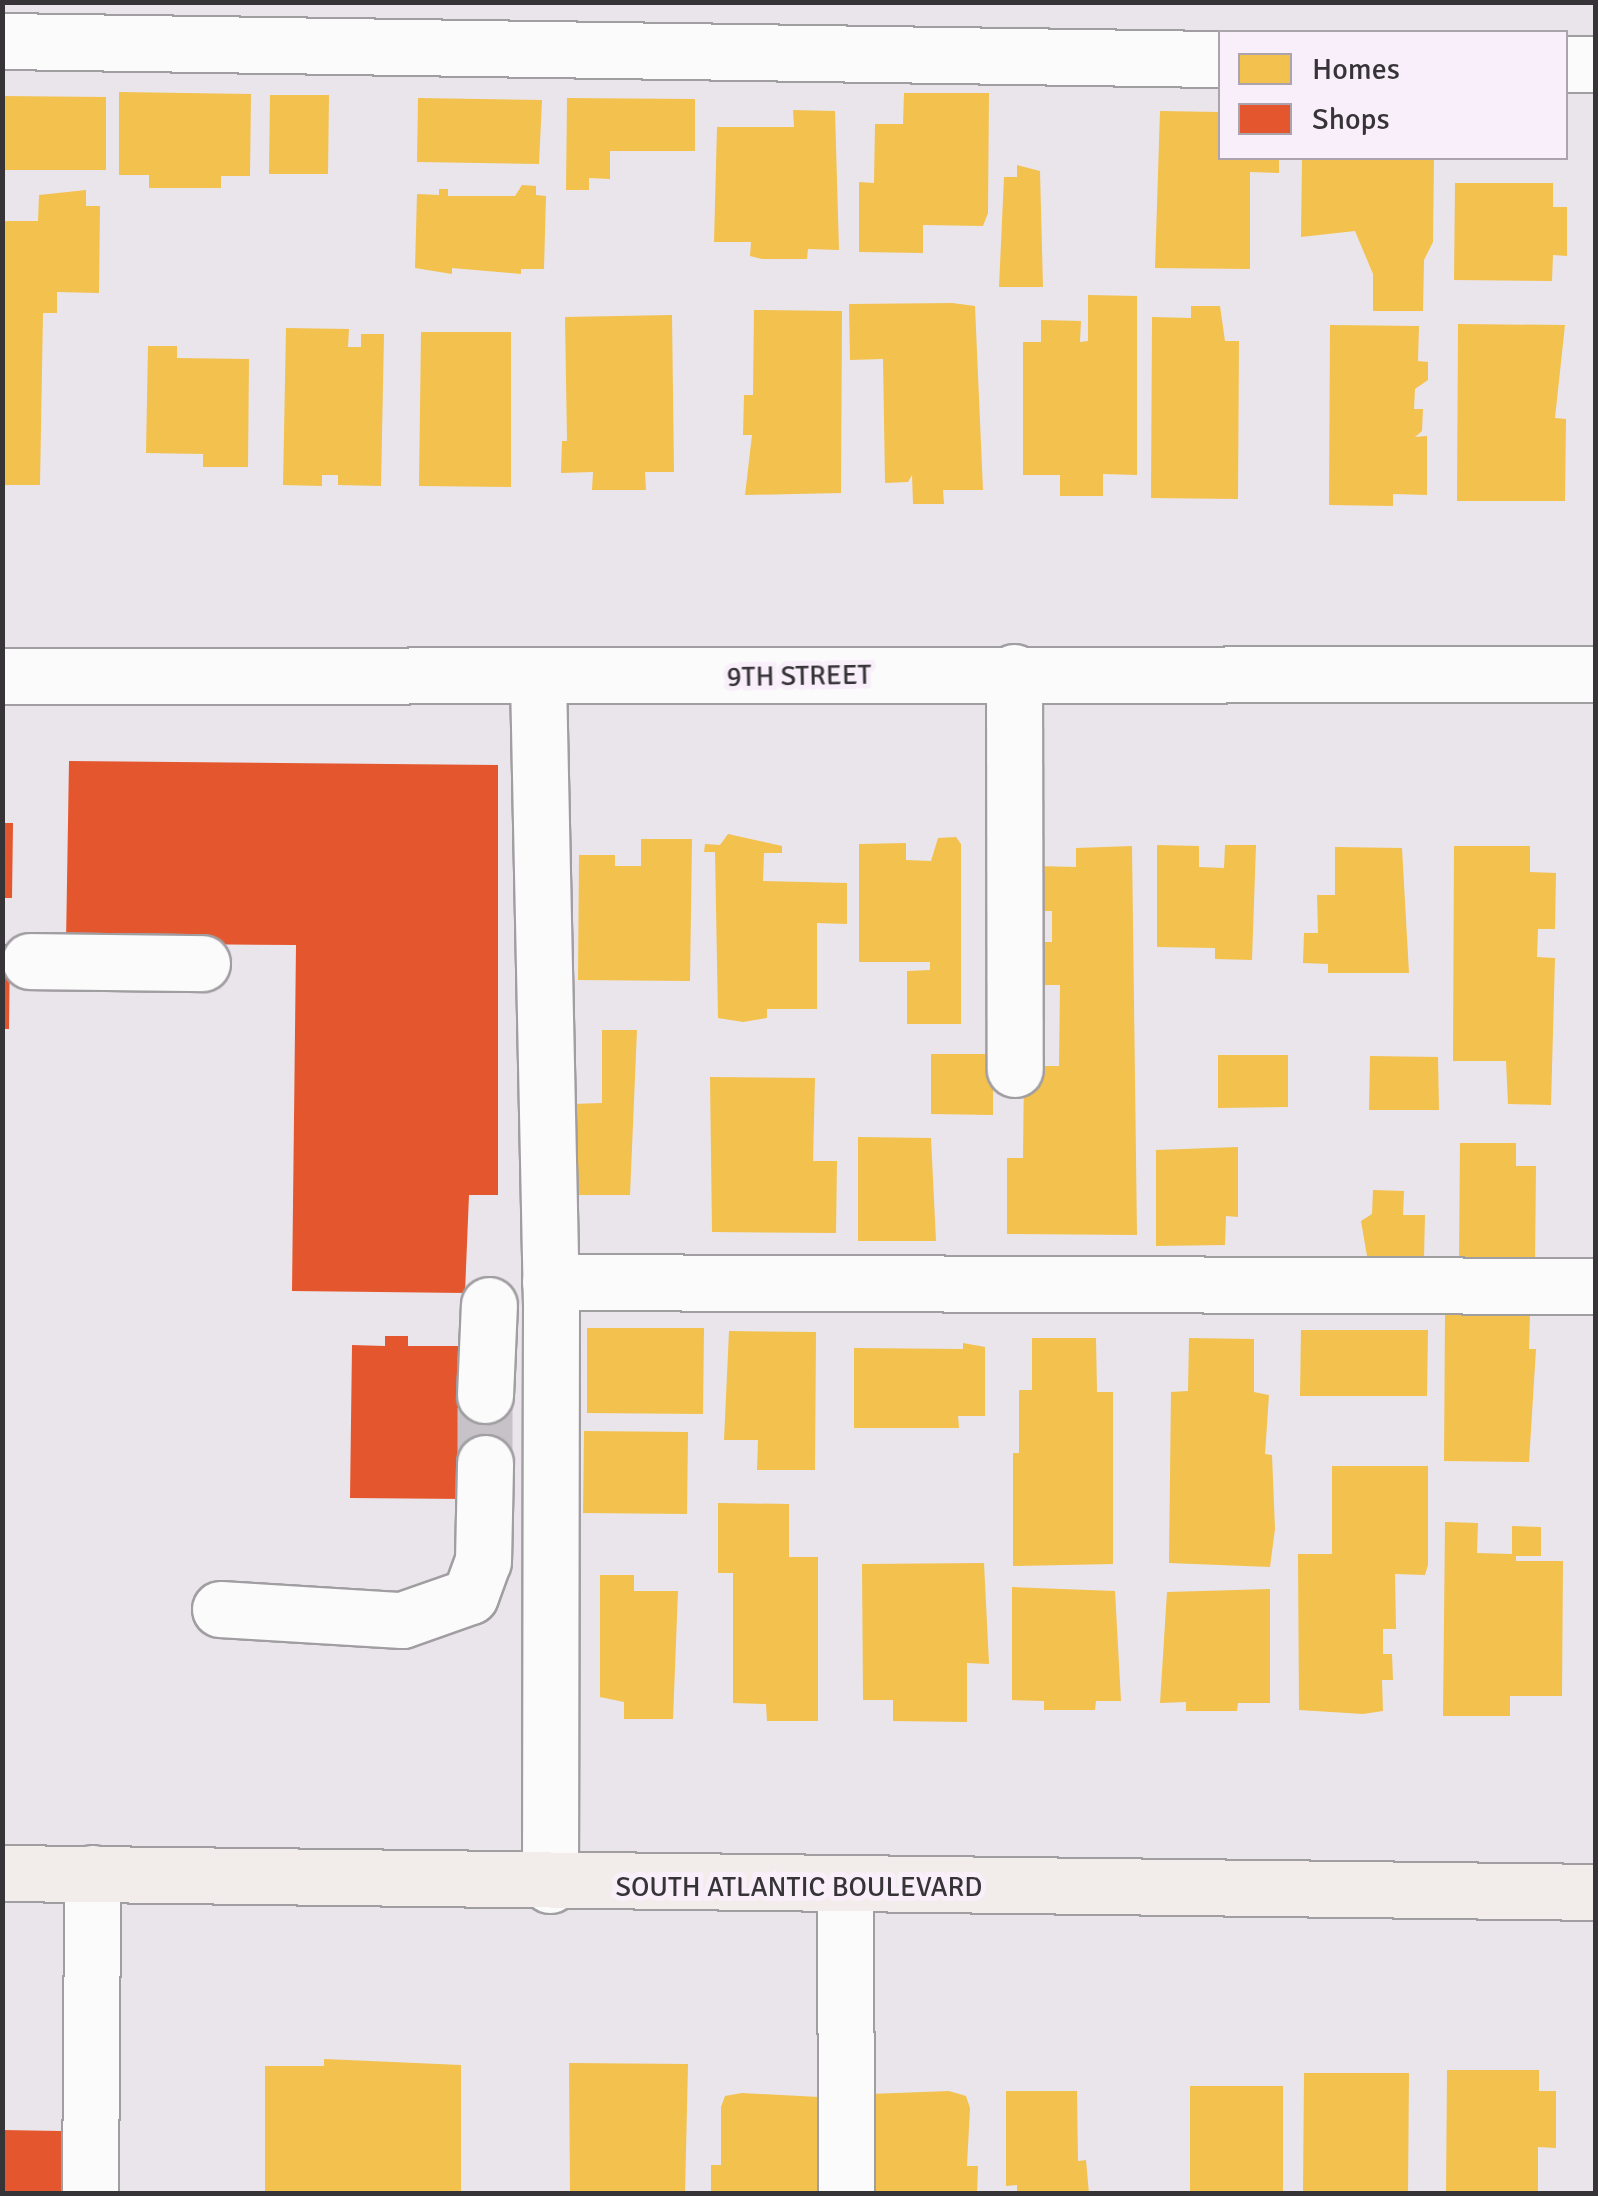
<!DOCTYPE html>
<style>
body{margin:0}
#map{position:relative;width:1598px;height:2196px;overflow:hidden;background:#eae5eb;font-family:Signika,sans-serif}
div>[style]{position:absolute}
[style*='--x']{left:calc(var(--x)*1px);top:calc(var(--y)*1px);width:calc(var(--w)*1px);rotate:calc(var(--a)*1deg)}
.homes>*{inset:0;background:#f2c14e}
.shops>*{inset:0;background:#e4572e}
.minor-tunnel>*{height:55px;margin-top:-27.5px;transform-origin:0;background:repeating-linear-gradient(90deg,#c6c2c7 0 55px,transparent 0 83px)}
.roads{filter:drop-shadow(2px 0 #a19ea2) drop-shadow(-2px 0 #a19ea2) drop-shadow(0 2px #a19ea2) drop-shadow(0 -2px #a19ea2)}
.minor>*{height:55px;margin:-27.5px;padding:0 27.5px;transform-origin:27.5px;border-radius:27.5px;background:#fcfbfc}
.major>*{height:55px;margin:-27.5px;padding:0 27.5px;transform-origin:27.5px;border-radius:27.5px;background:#f2ecea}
span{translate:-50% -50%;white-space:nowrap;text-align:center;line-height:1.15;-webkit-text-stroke:10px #f9effb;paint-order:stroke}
.street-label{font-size:28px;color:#373438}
.frame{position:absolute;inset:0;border:5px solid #373438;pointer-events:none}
.legend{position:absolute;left:1218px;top:30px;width:350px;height:130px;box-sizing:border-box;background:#f9effb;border:2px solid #aba4ad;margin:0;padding:12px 18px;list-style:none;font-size:30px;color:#373438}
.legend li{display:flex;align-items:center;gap:20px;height:50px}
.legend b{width:50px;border:2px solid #aba4ad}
</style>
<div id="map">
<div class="homes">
<i style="clip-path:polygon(119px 92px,251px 94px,250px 176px,221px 176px,221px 188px,149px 188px,149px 175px,119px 175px)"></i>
<i style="clip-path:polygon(904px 93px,989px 93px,988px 213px,983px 226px,923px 225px,923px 253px,859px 252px,859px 182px,874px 183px,875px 124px,903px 124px)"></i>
<i style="clip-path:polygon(270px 95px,329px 95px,328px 174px,269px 174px)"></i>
<i style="clip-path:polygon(2px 96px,106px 97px,106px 170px,2px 170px)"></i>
<i style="clip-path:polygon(418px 98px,542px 100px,539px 164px,417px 162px)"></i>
<i style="clip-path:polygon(567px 98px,695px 99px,695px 151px,610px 151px,610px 179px,589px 178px,589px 190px,566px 190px)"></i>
<i style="clip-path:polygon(793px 110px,835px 111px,839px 250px,808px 249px,807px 259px,762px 259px,750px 256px,751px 242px,714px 242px,717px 127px,794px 127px)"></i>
<i style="clip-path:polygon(1160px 111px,1220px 112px,1220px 158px,1279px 158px,1279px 173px,1250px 172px,1250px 269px,1155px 268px)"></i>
<i style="clip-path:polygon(1302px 158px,1434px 158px,1433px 242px,1424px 260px,1423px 311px,1373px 311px,1373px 274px,1355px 231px,1301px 237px)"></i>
<i style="clip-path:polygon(1017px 165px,1040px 171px,1043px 287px,999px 287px,1004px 177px,1017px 177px)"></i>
<i style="clip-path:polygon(1455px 183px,1553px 183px,1553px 207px,1567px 207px,1567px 256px,1553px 255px,1552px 281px,1454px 280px)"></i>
<i style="clip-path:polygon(522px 185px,536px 186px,536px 195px,546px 196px,544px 269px,521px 269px,521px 274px,452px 268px,452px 274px,415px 268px,417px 194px,439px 195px,439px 189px,448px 189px,448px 196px,515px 196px)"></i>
<i style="clip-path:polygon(86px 190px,86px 206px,100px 206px,99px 293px,57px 292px,57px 313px,43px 313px,40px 485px,2px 485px,2px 221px,38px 221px,39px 195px)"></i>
<i style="clip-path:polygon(1088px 295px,1137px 296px,1137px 475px,1103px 474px,1103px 496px,1060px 496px,1060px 475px,1023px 475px,1023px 342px,1041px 342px,1041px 320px,1081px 321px,1080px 342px,1088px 341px)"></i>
<i style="clip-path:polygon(952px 303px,975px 306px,983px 490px,943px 490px,944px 504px,913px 504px,912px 475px,908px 482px,885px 483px,883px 359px,850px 360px,849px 304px)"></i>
<i style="clip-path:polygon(1191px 306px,1220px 306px,1225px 341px,1239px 341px,1238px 499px,1151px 498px,1152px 317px,1191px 318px)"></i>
<i style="clip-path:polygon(754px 310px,842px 311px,841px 493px,745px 495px,752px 435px,743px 435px,744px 395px,753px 395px)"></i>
<i style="clip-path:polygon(672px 315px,674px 472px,645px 472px,646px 490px,592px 490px,593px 472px,561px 473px,562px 441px,567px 441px,565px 317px)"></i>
<i style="clip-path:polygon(1458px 324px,1565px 325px,1555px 418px,1566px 419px,1565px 501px,1457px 501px)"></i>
<i style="clip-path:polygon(1330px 325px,1419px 326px,1418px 361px,1428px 362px,1428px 380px,1415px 389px,1414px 409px,1423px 409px,1422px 431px,1415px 437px,1427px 436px,1427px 495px,1393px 494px,1393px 506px,1329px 505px)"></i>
<i style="clip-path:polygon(286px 328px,349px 329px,348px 347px,361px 347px,361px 334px,384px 334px,381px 486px,338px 485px,338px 475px,322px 475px,322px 486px,283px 485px)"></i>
<i style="clip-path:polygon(421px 332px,511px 332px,511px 487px,419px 486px)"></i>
<i style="clip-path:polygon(148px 346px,177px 346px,177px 358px,249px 359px,248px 467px,203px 467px,203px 454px,146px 453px)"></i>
<i style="clip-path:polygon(728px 834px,782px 846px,782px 853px,764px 853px,763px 881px,847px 883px,847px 924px,817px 923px,817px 1009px,767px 1009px,767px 1018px,743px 1022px,718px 1018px,715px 852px,704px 852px,705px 844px,720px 845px)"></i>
<i style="clip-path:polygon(956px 837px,961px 844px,961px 1024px,907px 1024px,907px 971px,930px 970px,930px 962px,859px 962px,859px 844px,906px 843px,906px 860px,931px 861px,938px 838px)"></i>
<i style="clip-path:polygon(641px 839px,692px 839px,690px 981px,578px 980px,579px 855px,615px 855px,615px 866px,641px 866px)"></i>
<i style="clip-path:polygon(1157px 845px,1199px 846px,1199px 867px,1224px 868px,1225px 845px,1256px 845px,1252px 960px,1215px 959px,1215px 948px,1157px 947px)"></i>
<i style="clip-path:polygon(1132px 846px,1137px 1235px,1007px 1234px,1007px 1158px,1023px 1158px,1024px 1066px,1059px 1066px,1060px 985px,1036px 985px,1036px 942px,1052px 942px,1052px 911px,1036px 911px,1036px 866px,1076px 867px,1076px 848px)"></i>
<i style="clip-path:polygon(1454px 846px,1530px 846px,1530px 872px,1556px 873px,1555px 929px,1538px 929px,1537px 957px,1555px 958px,1551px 1105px,1508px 1104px,1506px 1061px,1453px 1061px)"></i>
<i style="clip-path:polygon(1335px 847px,1402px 848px,1409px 973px,1328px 973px,1328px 964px,1303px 963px,1304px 933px,1318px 933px,1317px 895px,1335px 895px)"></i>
<i style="clip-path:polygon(602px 1030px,637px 1030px,630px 1195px,571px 1195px,572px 1104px,602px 1103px)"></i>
<i style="clip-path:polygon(931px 1054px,993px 1054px,993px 1115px,931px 1114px)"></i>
<i style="clip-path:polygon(1218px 1055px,1288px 1055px,1288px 1107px,1218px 1108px)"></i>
<i style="clip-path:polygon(1370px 1056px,1438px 1057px,1439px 1110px,1369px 1110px)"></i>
<i style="clip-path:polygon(710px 1077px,815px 1078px,813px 1161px,837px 1161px,836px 1233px,712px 1232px)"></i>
<i style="clip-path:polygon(858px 1137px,931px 1138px,936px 1241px,858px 1241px)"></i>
<i style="clip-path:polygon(1460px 1143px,1516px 1143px,1516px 1166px,1536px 1166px,1535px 1263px,1459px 1262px)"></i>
<i style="clip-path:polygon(1238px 1147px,1238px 1217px,1226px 1216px,1225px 1245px,1156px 1246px,1156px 1150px)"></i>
<i style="clip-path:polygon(1373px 1190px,1404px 1191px,1403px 1215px,1425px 1215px,1424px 1257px,1367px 1256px,1361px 1221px,1372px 1214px)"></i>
<i style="clip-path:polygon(1445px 1313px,1530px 1313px,1529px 1349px,1536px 1349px,1529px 1462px,1444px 1461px)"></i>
<i style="clip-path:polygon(587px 1328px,704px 1328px,703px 1414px,587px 1413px)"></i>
<i style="clip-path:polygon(1301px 1330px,1428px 1330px,1427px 1396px,1300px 1396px)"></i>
<i style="clip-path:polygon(729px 1331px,816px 1332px,815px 1470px,757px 1470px,758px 1440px,724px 1440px)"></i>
<i style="clip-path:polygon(1032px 1338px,1096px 1338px,1097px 1392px,1113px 1392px,1113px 1564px,1013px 1566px,1013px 1453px,1019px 1453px,1019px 1390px,1032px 1390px)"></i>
<i style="clip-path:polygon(1189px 1338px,1254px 1339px,1254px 1392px,1269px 1395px,1265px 1454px,1272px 1455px,1275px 1529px,1270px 1567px,1169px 1563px,1171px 1392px,1188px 1391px)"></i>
<i style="clip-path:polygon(963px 1343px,985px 1347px,985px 1416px,958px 1416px,959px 1428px,854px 1428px,854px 1348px,963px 1349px)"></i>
<i style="clip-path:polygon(584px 1431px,688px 1432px,687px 1514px,583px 1513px)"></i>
<i style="clip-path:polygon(1332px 1466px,1428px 1466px,1428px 1565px,1425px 1575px,1395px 1574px,1396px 1629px,1383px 1629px,1383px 1654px,1392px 1654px,1393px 1680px,1382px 1680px,1383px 1711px,1363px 1714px,1299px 1710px,1298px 1554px,1332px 1554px)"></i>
<i style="clip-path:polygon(718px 1503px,789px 1504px,789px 1557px,818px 1557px,818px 1721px,767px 1721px,766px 1704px,733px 1703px,733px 1573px,718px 1573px)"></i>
<i style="clip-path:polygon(1445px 1522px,1478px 1523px,1477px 1553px,1512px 1554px,1512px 1526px,1541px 1527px,1541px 1556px,1516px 1556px,1516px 1561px,1563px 1561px,1562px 1696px,1510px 1696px,1510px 1716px,1443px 1716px)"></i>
<i style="clip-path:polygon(984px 1563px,989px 1664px,967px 1663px,967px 1722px,893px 1721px,893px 1700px,863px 1700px,862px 1564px)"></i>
<i style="clip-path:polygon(600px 1575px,634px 1575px,634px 1591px,678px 1591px,673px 1719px,624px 1719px,624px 1702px,600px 1697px)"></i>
<i style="clip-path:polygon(1012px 1587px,1115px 1591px,1121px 1701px,1096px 1701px,1095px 1710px,1044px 1710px,1044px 1701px,1012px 1700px)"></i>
<i style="clip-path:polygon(1270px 1589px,1270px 1703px,1238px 1703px,1237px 1711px,1186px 1711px,1186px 1702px,1160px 1703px,1167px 1592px)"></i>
<i style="clip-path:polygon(324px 2059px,461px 2065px,461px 2194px,265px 2194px,265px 2066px,324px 2066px)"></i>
<i style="clip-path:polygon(569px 2063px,688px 2064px,685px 2194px,570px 2194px)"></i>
<i style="clip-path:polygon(1447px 2070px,1539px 2070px,1539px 2091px,1556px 2091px,1556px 2148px,1538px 2147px,1538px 2194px,1446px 2194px)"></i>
<i style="clip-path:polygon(1304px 2073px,1409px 2073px,1408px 2194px,1303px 2194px)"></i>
<i style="clip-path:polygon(1190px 2086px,1283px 2086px,1283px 2194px,1190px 2194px)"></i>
<i style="clip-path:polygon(949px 2091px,966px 2096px,970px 2108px,967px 2166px,978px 2166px,977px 2194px,870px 2194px,870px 2094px)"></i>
<i style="clip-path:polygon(1006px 2091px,1077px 2091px,1078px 2161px,1086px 2160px,1089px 2194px,1017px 2194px,1017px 2185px,1006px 2186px)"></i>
<i style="clip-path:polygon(742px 2093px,819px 2097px,819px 2194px,711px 2194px,711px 2165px,721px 2165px,721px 2107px,725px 2096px)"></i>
</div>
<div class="shops">
<i style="clip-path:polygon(69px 761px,498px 765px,498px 1195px,469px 1195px,465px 1293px,292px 1291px,296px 945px,66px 943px)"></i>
<i style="clip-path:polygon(2px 823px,13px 823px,12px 898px,2px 898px)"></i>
<i style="clip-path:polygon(2px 944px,10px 944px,9px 1029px,2px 1029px)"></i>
<i style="clip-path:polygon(385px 1336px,408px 1336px,408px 1346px,464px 1346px,500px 1395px,500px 1464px,464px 1499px,350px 1498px,352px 1345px,385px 1346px)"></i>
<i style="clip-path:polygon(2px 2130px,61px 2131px,61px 2194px,2px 2194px)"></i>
</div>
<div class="minor-tunnel">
<i style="--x:485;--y:1463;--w:68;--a:-90"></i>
</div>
<div class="roads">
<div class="minor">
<i style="--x:2;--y:41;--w:1218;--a:0.85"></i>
<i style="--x:1566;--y:64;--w:30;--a:0"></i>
<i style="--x:1014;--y:672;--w:397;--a:89.9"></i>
<i style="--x:2;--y:676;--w:1594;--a:-0.07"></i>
<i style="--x:538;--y:679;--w:627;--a:88.81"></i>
<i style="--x:551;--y:1306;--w:579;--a:90.1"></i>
<i style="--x:30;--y:961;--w:172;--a:0.7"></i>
<i style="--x:550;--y:1282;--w:1046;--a:0.22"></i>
<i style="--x:485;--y:1395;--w:90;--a:-87.5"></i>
<i style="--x:220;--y:1609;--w:182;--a:3.5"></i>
<i style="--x:402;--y:1620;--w:72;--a:-19.4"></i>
<i style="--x:470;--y:1596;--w:37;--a:-70"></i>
<i style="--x:483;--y:1561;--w:98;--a:-88.8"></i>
<i style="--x:845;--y:1887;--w:307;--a:89.8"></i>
<i style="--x:90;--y:2194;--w:321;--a:-89.6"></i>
</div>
<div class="major">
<i style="--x:2;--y:1873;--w:1594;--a:0.68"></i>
</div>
</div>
<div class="street-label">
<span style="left:799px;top:676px;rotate:-1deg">9TH STREET</span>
<span style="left:799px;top:1887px">SOUTH ATLANTIC BOULEVARD</span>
</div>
<div class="frame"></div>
<ul class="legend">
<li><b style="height:28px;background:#f2c14e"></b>Homes</li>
<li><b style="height:28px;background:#e4572e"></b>Shops</li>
</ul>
</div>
